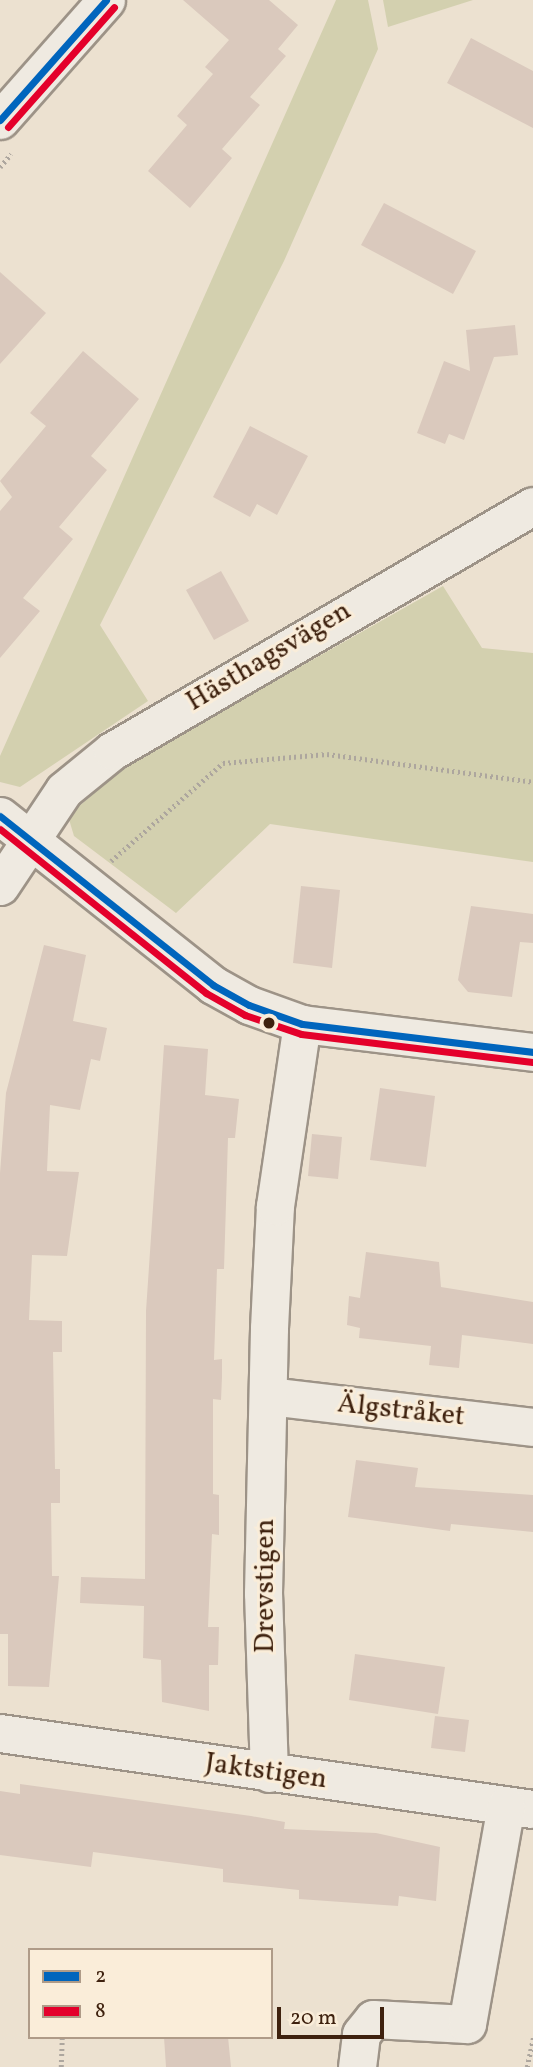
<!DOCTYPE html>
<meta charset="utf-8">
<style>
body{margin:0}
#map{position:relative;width:533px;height:2067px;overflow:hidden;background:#ece1d0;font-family:Vollkorn,serif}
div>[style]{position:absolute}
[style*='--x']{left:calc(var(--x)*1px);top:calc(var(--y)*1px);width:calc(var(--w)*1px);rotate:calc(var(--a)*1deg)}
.green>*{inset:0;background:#d3d0af}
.building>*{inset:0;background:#dac9bd}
.path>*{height:4.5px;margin-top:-2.25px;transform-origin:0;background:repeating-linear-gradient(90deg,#ada69e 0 2px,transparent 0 5.5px)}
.roads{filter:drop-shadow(2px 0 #9d9387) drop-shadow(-2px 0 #9d9387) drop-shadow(0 2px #9d9387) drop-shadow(0 -2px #9d9387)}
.minor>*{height:37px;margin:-18.5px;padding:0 18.5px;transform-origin:18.5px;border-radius:18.5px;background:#efeae1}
.bus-1>*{height:7px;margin:-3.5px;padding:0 3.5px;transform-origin:3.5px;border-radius:3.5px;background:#0065bd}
.bus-2>*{height:7px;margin:-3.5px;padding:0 3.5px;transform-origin:3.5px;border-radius:3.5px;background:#e4002b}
.dots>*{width:19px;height:19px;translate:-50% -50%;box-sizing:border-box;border:4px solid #faedd9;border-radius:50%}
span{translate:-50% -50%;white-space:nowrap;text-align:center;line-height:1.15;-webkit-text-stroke:6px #faedd9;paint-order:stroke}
.street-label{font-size:28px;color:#3e210e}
.legend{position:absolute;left:28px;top:1948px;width:245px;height:91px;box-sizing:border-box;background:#faedd9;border:2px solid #af9b88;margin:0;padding:9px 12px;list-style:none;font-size:21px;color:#3e210e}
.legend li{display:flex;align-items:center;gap:14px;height:35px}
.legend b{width:35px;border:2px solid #af9b88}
.scale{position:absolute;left:277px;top:2007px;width:107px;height:32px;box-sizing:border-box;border:4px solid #3e210e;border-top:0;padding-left:9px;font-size:21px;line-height:24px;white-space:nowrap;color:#3e210e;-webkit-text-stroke:5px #faedd9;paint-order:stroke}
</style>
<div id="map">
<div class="green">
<i style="clip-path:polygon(336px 0,368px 0,378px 49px,284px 261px,100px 625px,148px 701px,20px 787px,0 782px,0 756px)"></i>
<i style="clip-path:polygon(383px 0,473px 0,388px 27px)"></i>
<i style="clip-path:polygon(443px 586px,482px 648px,533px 653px,533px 862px,270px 824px,176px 913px,74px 836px,68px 816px,126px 765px)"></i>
</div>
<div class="building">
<i style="clip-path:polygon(183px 0,269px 0,298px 25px,278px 49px,286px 56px,250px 97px,260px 105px,222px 149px,232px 158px,190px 208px,148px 171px,187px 125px,177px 116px,213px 74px,205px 67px,229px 40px)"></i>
<i style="clip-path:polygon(471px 38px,533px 71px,533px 128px,447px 83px)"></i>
<i style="clip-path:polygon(384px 203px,476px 251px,453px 294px,361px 245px)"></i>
<i style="clip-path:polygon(0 272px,46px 313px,0 364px)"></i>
<i style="clip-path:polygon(515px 325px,518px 355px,494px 357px,464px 440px,449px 434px,445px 444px,417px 433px,444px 361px,470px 371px,466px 330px)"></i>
<i style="clip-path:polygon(83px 351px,139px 399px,91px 456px,107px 470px,59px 527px,73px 539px,23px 598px,40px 611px,0 658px,0 511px,12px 497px,0 481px,46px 426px,30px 413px)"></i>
<i style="clip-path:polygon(250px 426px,308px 456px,277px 515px,257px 504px,250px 517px,213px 497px)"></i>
<i style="clip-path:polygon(221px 571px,249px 621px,214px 640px,186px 590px)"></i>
<i style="clip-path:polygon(301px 886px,340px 890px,332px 968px,293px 963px)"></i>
<i style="clip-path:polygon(471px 906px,533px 914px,533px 943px,520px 942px,512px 997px,468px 992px,458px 980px)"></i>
<i style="clip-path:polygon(44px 945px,86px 955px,73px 1021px,107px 1028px,100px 1061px,91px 1059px,80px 1110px,50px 1105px,47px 1171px,79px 1172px,67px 1256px,32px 1255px,29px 1320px,62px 1321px,62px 1352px,53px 1352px,55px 1469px,60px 1469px,60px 1503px,51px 1503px,52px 1576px,59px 1576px,49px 1687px,8px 1686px,8px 1634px,0 1634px,0 1173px,6px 1093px)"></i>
<i style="clip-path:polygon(164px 1045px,208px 1049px,205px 1095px,239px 1099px,235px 1138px,228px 1138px,224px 1269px,217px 1269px,214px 1360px,222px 1359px,222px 1377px,221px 1400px,213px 1399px,213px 1494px,219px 1495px,219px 1535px,212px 1534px,208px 1627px,219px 1627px,218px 1665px,209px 1665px,209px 1711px,162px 1702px,161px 1660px,143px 1658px,144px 1606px,80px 1603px,81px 1577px,145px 1579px,146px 1311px)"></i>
<i style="clip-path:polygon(380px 1088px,435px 1096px,426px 1167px,370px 1160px)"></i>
<i style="clip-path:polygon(312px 1134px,342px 1137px,338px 1179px,308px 1176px)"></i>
<i style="clip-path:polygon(366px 1252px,439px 1262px,441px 1287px,533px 1302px,533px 1344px,462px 1335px,459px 1368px,429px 1365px,431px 1346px,359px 1338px,360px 1328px,347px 1325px,349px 1296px,360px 1298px)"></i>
<i style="clip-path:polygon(356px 1460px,418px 1468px,415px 1487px,533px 1495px,533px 1532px,451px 1524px,450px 1531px,348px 1517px)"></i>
<i style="clip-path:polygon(355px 1654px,445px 1667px,438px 1714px,349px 1700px)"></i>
<i style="clip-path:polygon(435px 1716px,469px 1720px,465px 1752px,431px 1748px)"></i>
<i style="clip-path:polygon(20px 1784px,251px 1816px,285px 1822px,284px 1829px,376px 1833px,440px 1847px,436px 1901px,399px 1896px,398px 1906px,299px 1899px,299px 1890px,223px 1882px,223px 1869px,93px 1852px,91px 1867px,0 1855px,0 1791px,20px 1794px)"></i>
<i style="clip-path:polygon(164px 2037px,228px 2037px,231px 2067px,166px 2067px)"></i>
</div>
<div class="path">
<i style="--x:0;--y:167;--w:17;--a:-50"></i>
<i style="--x:111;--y:861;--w:149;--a:-41.2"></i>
<i style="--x:223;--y:763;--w:104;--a:-4.9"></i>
<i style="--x:327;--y:754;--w:208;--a:7.7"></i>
<i style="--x:61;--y:2067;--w:30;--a:-88"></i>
<i style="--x:527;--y:2067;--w:30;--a:-78"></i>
</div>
<div class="roads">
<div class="minor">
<i style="--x:0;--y:120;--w:160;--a:-48.5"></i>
<i style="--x:0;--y:816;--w:272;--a:38.4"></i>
<i style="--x:213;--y:985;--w:41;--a:29.1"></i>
<i style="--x:249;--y:1005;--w:56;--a:19.7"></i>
<i style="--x:302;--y:1024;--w:233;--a:6.9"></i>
<i style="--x:0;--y:886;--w:115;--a:-56.3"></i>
<i style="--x:64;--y:790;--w:62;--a:-39.1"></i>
<i style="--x:112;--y:751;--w:487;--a:-30.2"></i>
<i style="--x:269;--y:1396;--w:266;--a:6.7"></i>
<i style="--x:0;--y:1733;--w:538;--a:8.12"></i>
<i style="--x:269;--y:1773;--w:180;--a:-91.9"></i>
<i style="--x:263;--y:1593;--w:265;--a:-88.7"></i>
<i style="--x:269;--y:1328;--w:122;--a:-87.2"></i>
<i style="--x:275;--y:1206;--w:184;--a:-81.6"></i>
<i style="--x:357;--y:2067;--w:33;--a:-83"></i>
<i style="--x:361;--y:2034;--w:19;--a:-51"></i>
<i style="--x:373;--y:2019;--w:94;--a:3"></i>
<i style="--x:467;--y:2024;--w:222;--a:-79.9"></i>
</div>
</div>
<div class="bus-1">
<i style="--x:0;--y:120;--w:160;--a:-48.5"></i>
<i style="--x:0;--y:816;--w:272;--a:38.4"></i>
<i style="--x:213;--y:985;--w:41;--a:29.1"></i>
<i style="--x:249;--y:1005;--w:56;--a:19.7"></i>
<i style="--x:302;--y:1024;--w:233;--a:6.9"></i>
</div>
<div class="bus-2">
<i style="--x:8;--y:127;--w:160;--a:-48.5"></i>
<i style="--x:0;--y:829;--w:263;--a:38.5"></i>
<i style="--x:206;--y:993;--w:45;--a:29.4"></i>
<i style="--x:245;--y:1015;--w:59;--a:18.7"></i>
<i style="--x:301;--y:1034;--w:233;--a:6.9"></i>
</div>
<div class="dots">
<i style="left:269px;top:1023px;background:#3e210e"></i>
</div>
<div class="street-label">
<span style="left:269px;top:657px;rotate:-31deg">Hästhagsvägen</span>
<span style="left:401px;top:1411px;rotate:6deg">Älgstråket</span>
<span style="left:266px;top:1586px;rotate:-90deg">Drevstigen</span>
<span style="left:266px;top:1772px;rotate:8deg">Jaktstigen</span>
</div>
<ul class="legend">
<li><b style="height:9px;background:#0065bd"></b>2</li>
<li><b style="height:9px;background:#e4002b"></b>8</li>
</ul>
<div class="scale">20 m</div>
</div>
